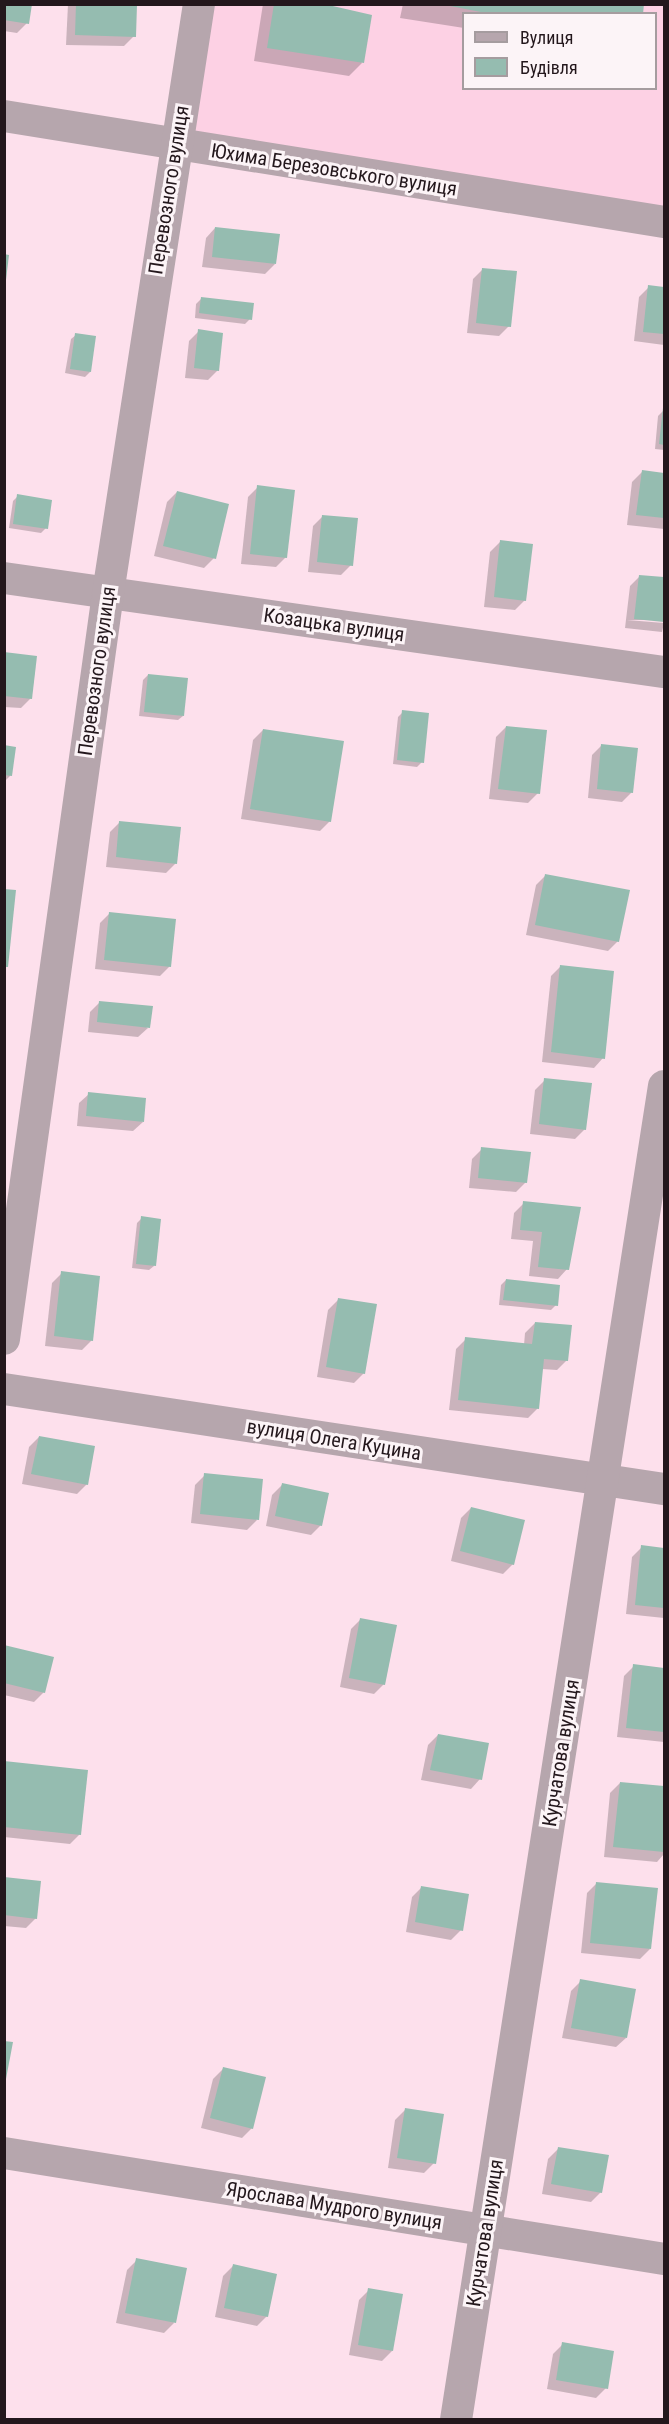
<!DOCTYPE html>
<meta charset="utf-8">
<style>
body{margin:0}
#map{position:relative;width:669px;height:2424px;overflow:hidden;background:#fde0ec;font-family:"Roboto Condensed",sans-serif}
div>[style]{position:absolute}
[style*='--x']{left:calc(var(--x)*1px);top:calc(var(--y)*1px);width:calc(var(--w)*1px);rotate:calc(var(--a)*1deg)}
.built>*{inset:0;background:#fdd1e4}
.shadow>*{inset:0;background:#0003}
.building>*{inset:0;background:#95bcb0}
.minor>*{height:32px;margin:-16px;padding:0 16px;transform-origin:16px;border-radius:16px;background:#b6a6ad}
span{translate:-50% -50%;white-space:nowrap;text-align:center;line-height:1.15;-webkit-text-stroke:6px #fcf4f7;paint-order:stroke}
.street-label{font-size:20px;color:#23171c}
.frame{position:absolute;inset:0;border:6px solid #23171c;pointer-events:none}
.legend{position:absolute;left:462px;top:12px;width:195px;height:78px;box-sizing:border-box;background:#fcf4f7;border:2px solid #a59c9f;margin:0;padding:8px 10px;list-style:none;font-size:18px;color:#23171c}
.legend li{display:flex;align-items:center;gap:12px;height:30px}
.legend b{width:30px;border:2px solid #a59c9f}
</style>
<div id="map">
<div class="built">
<i style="clip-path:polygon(evenodd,199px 5px,664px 5px,664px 222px,176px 145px,199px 5px,464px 14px,656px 14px,656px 88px,464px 88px,464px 14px)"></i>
</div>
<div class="shadow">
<i style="clip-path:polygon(4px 4px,27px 23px,17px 33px,4px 31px)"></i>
<i style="clip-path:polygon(68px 4px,135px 4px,134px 36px,124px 46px,66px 45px)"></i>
<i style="clip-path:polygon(263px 4px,322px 4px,362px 63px,349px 76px,254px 61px)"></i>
<i style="clip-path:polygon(403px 4px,643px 4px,641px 14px,464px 14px,464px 28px,400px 18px)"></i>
<i style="clip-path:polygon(215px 228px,275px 264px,265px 274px,202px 267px,206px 238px)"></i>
<i style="clip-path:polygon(483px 269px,509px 326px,499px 336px,467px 333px,473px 279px)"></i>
<i style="clip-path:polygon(649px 287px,664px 289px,664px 345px,634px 341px,639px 297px)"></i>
<i style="clip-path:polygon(201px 299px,250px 319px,245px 324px,195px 318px,196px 304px)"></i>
<i style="clip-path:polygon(199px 331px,218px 370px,208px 380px,185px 378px,189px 341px)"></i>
<i style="clip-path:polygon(76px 335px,90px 372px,85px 377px,65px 373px,71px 339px)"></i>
<i style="clip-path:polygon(663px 411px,664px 411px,664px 450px,655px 449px,658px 416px)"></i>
<i style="clip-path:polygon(642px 472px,664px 474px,664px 529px,627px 525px,632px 482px)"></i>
<i style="clip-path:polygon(258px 487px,286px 557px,276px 567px,241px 564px,248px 497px)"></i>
<i style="clip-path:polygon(177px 492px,214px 558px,204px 568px,154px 556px,167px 502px)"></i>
<i style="clip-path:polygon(18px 496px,46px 528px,41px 533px,9px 528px,13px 501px)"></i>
<i style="clip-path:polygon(323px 516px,351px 565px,341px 575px,308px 572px,313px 526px)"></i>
<i style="clip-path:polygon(500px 542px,525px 600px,515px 610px,484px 607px,490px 552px)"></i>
<i style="clip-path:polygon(640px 576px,664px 579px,664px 620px,627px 620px,664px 623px,662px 632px,625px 628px,630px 586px)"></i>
<i style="clip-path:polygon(4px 654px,31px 698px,21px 708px,4px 707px)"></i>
<i style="clip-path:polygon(148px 675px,183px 716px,178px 720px,139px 716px,143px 680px)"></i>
<i style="clip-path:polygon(403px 712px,422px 762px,417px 767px,393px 764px,398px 717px)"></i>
<i style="clip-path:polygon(506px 727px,538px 793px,528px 803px,489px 799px,496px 737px)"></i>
<i style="clip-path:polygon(263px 730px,330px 821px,320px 831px,241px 819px,253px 740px)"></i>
<i style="clip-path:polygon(602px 745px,632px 792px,622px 802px,588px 798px,592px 755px)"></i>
<i style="clip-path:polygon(4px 747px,11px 775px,6px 780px,4px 780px)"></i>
<i style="clip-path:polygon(120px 822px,176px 863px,166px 873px,106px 867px,110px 832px)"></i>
<i style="clip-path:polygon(546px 875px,618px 941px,608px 951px,526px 935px,536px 885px)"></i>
<i style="clip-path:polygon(110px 913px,170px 966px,160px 976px,95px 969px,100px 923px)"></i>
<i style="clip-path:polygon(561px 966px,603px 1058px,594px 1068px,542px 1062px,551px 976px)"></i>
<i style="clip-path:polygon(100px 1002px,148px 1028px,138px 1037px,88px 1032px,90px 1012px)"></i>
<i style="clip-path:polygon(545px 1080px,585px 1129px,575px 1139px,530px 1134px,535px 1090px)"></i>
<i style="clip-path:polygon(89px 1094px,143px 1122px,133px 1131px,77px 1126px,79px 1103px)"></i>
<i style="clip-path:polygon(482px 1149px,526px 1182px,516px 1192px,469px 1188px,472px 1159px)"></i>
<i style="clip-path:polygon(524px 1203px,579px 1209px,567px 1269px,558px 1279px,529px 1276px,533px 1241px,511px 1239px,514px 1213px)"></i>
<i style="clip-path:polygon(142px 1218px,154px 1266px,149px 1270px,132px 1268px,137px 1223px)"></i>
<i style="clip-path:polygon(62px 1273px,92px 1340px,82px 1350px,45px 1346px,52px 1283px)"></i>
<i style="clip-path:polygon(506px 1280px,556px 1305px,551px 1310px,499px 1305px,501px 1285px)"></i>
<i style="clip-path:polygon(338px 1300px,364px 1373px,354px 1383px,317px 1377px,328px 1310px)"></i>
<i style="clip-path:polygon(535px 1323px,567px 1360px,557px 1370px,542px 1369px,538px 1408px,528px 1418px,449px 1410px,456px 1349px,466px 1339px,524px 1345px,525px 1333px)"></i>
<i style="clip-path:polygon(39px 1437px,87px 1484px,77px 1494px,22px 1484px,29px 1447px)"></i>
<i style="clip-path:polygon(205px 1475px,257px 1520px,247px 1530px,191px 1523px,195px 1485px)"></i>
<i style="clip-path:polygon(282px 1485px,321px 1525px,311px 1535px,266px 1526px,272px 1495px)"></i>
<i style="clip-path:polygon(471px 1508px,513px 1564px,503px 1574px,451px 1561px,461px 1518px)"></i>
<i style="clip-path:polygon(642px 1547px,664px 1549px,664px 1618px,626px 1614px,632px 1557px)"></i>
<i style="clip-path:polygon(361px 1619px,384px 1684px,374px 1694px,340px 1687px,351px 1629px)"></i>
<i style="clip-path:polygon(4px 1647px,44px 1692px,34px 1702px,4px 1695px)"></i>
<i style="clip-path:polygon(634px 1666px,664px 1669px,664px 1742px,617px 1737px,624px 1676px)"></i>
<i style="clip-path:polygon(438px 1735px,480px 1779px,471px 1789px,421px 1780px,428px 1745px)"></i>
<i style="clip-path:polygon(4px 1763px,80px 1834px,70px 1844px,4px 1837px)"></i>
<i style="clip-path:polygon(620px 1783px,664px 1788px,664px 1854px,657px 1862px,604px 1857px,610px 1793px)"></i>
<i style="clip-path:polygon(4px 1879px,36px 1918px,26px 1928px,4px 1926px)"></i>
<i style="clip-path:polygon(597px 1883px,650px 1949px,640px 1959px,581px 1953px,587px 1893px)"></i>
<i style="clip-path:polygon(422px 1887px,461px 1930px,451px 1940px,406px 1932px,412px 1897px)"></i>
<i style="clip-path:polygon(581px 1981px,626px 2038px,616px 2047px,562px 2038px,571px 1991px)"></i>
<i style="clip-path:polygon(223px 2069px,252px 2128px,242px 2138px,201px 2128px,213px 2079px)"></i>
<i style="clip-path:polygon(405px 2110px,434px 2163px,424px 2173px,388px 2168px,395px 2120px)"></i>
<i style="clip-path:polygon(558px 2149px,601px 2192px,591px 2202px,542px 2194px,548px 2159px)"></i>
<i style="clip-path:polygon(137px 2260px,174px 2323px,164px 2333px,116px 2323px,127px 2270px)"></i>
<i style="clip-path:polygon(233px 2266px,267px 2316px,257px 2326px,215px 2317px,223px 2276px)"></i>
<i style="clip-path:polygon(369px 2290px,392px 2351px,382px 2361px,349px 2355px,359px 2300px)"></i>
<i style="clip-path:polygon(563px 2344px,606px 2388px,596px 2398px,547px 2389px,553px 2354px)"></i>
</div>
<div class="building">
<i style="clip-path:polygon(4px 4px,32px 4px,29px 24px,4px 20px)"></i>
<i style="clip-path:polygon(76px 4px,137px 4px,136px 37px,75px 35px)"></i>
<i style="clip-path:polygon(274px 4px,324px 4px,372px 15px,364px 63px,267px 48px)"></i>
<i style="clip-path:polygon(440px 4px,644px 4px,643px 14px,491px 14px)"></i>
<i style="clip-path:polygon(215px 227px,280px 234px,276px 264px,212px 257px)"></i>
<i style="clip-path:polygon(4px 254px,9px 255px,6px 280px,4px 280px)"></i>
<i style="clip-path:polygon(482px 268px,517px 271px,511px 327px,476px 323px)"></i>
<i style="clip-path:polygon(648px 285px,664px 287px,664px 334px,643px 332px)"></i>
<i style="clip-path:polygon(201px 297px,254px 303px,252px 320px,199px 313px)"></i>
<i style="clip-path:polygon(198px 329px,223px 333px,219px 371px,194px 368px)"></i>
<i style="clip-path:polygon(75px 333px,96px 336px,91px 372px,70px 369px)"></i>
<i style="clip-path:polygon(663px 408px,664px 408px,664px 445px,659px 444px)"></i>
<i style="clip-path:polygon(642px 470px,664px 473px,664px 518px,636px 515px)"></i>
<i style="clip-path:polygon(257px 485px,295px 490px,287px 558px,250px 554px)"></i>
<i style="clip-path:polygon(177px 491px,229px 504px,216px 559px,163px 546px)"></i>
<i style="clip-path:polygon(17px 494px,52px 500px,48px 529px,13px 524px)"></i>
<i style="clip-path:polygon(322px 515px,358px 518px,353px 566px,317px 562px)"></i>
<i style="clip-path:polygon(500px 540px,533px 544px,526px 601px,494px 597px)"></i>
<i style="clip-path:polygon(639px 575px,664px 577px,664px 622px,634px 619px)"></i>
<i style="clip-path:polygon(4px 652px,37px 656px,32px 699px,4px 696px)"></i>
<i style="clip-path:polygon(148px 674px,188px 678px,184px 716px,144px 712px)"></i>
<i style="clip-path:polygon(402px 710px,429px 713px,424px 763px,397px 760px)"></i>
<i style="clip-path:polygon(506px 726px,547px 730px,540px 794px,498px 789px)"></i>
<i style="clip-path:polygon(263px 729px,344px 741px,331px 822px,250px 809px)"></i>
<i style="clip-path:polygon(601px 744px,638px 748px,633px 793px,597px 789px)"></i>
<i style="clip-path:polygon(4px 745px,16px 747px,12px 776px,4px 775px)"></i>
<i style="clip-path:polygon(119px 821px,181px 827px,177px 864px,116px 857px)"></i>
<i style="clip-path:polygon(545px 874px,630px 890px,619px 942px,535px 925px)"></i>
<i style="clip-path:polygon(4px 889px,16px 890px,8px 967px,4px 967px)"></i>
<i style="clip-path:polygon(109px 912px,176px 919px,171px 967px,104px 960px)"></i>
<i style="clip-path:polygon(560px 965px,614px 971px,605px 1059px,551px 1052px)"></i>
<i style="clip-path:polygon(99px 1001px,153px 1006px,150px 1028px,97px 1022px)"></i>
<i style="clip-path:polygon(544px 1078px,592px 1083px,586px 1130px,539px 1124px)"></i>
<i style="clip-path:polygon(88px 1092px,146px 1098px,144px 1122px,86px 1116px)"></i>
<i style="clip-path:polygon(481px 1147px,531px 1152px,527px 1183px,478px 1178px)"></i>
<i style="clip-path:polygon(523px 1201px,581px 1207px,569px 1270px,538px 1267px,542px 1232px,520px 1230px)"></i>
<i style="clip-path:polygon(141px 1216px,161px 1219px,156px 1266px,136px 1264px)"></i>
<i style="clip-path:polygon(61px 1271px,100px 1276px,93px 1341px,54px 1336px)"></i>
<i style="clip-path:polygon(506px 1279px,560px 1285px,558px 1306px,503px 1300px)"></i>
<i style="clip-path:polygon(338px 1298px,377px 1304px,365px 1374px,326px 1367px)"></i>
<i style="clip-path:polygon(535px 1322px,572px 1325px,568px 1361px,544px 1359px,539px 1409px,458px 1400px,465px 1337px,532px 1344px)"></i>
<i style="clip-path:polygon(39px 1436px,95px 1446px,88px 1485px,31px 1474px)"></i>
<i style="clip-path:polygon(204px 1473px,263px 1479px,259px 1520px,200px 1514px)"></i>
<i style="clip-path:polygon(282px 1483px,329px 1493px,322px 1526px,275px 1516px)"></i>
<i style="clip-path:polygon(471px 1507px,525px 1520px,514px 1565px,460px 1551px)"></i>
<i style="clip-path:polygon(641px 1545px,664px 1548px,664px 1608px,635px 1605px)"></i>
<i style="clip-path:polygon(360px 1618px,397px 1625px,385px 1685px,349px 1678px)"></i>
<i style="clip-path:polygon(4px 1645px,54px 1657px,45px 1693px,4px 1683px)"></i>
<i style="clip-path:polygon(633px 1664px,664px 1668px,664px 1732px,626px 1728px)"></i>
<i style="clip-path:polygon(438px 1734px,489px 1743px,482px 1780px,430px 1770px)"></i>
<i style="clip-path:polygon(4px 1761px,88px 1770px,81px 1835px,4px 1827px)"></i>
<i style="clip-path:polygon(620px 1782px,664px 1786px,664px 1852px,613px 1847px)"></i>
<i style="clip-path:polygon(4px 1877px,41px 1881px,37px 1919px,4px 1915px)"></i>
<i style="clip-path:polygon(596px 1882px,658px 1888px,651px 1949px,590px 1943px)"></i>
<i style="clip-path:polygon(421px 1886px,469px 1894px,463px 1931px,415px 1922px)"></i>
<i style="clip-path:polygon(580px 1979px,636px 1989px,627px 2038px,571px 2028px)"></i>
<i style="clip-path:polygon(4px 2041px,13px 2042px,6px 2079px,4px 2079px)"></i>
<i style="clip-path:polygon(223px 2067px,266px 2077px,253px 2129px,210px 2118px)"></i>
<i style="clip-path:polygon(405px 2108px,444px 2114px,436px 2164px,397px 2158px)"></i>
<i style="clip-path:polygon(558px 2147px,609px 2155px,602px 2193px,551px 2184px)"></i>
<i style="clip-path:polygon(136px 2258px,187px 2268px,176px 2323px,125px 2313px)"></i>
<i style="clip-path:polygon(233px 2264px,277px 2274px,268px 2317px,224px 2308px)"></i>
<i style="clip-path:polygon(368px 2288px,403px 2294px,393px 2351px,358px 2345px)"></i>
<i style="clip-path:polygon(562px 2342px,614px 2351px,608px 2389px,556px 2380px)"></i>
</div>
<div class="minor">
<i style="--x:4;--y:116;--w:668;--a:9.12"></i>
<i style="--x:4;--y:578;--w:667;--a:8.11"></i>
<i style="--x:4;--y:1339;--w:753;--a:-82.06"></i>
<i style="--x:108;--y:593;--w:596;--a:-81.22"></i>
<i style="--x:4;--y:1389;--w:668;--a:8.62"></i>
<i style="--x:4;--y:2153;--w:668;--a:9.12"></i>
<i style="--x:456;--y:2420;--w:1350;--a:-81.14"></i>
</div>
<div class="street-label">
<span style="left:334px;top:170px;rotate:9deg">Юхима Березовського вулиця</span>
<span style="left:169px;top:190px;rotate:-81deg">Перевозного вулиця</span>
<span style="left:334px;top:625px;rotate:8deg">Козацька вулиця</span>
<span style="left:97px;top:671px;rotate:-82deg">Перевозного вулиця</span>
<span style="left:334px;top:1440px;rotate:9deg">вулиця Олега Куцина</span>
<span style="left:561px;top:1753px;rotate:-81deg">Курчатова вулиця</span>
<span style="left:334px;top:2206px;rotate:9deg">Ярослава Мудрого вулиця</span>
<span style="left:485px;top:2233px;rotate:-81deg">Курчатова вулиця</span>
</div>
<div class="frame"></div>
<ul class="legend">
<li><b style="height:8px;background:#b6a6ad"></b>Вулиця</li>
<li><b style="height:16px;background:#95bcb0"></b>Будівля</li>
</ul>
</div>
